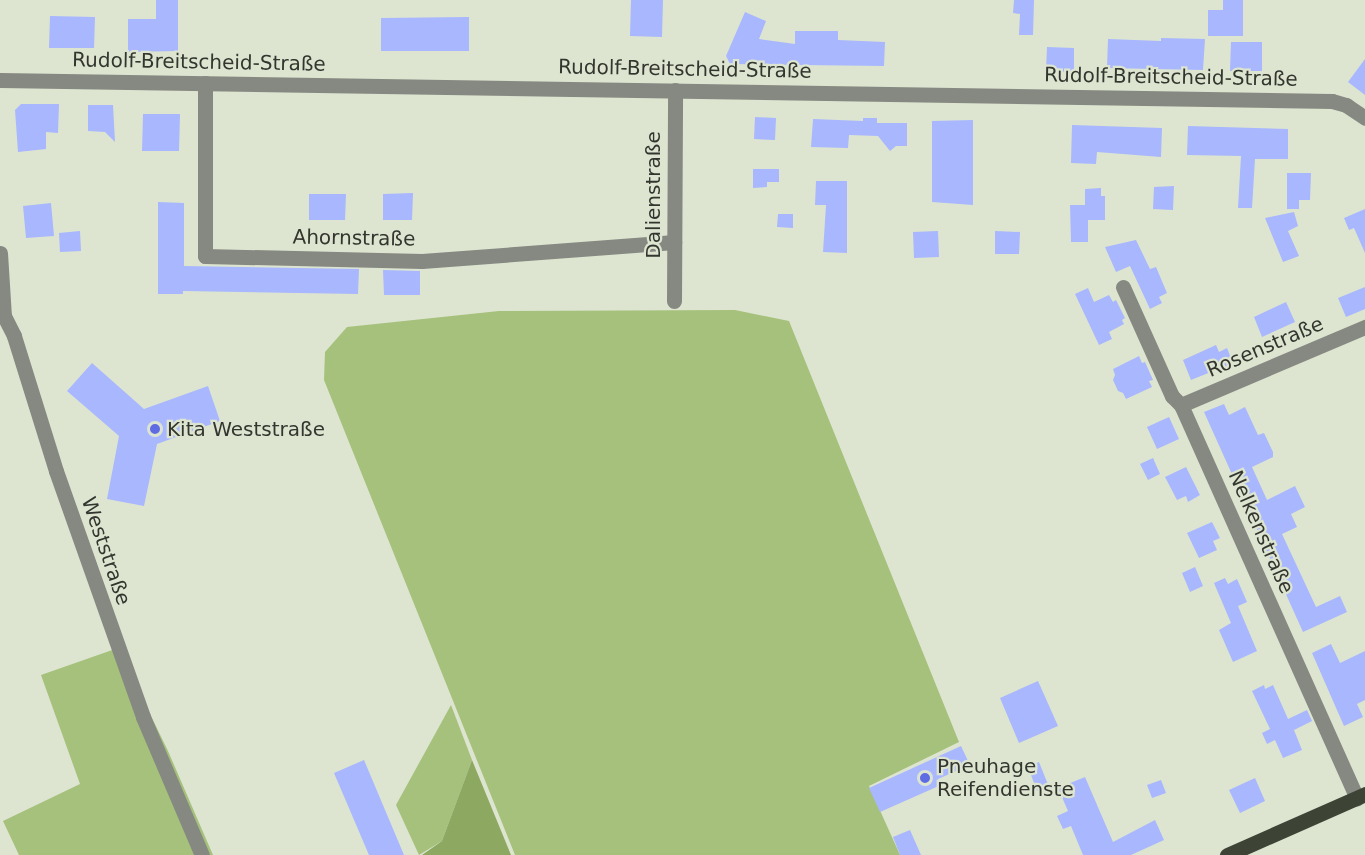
<!DOCTYPE html>
<meta charset="utf-8">
<style>
body{margin:0}
#map{position:relative;width:1365px;height:855px;overflow:hidden;background:#dde5d1;font-family:"DejaVu Sans",sans-serif}
div>[style]{position:absolute}
[style*='--x']{left:calc(var(--x)*1px);top:calc(var(--y)*1px);width:calc(var(--w)*1px);rotate:calc(var(--a)*1deg)}
.green>*{inset:0;background:#a5c17b}
.forest>*{inset:0;background:#8da860}
.building>*{inset:0;background:#a8b7fe}
.minor>*{height:15px;margin:-7.5px;padding:0 7.5px;transform-origin:7.5px;border-radius:7.5px;background:#868981}
.major>*{height:15px;margin:-7.5px;padding:0 7.5px;transform-origin:7.5px;border-radius:7.5px;background:#3d4335}
.dots>*{width:16px;height:16px;translate:-50% -50%;box-sizing:border-box;border:3px solid #dde5d1;border-radius:50%}
span{translate:-50% -50%;white-space:nowrap;text-align:center;line-height:1.15;-webkit-text-stroke:4.5px #dde5d1;paint-order:stroke}
.street-label{font-size:20px;color:#33362e}
.poi-label{font-size:20px;color:#33362e}
.left{translate:0 -50%;text-align:left}
</style>
<div id="map">
<div class="green">
<i style="clip-path:polygon(735px 310px,789px 321px,959px 742px,869px 786px,900px 855px,515px 855px,324px 380px,325px 352px,347px 327px,499px 311px)"></i>
<i style="clip-path:polygon(118px 648px,168px 751px,213px 855px,19px 855px,3px 821px,80px 784px,41px 675px)"></i>
<i style="clip-path:polygon(451px 705px,472px 760px,442px 841px,419px 855px,396px 805px)"></i>
</div>
<div class="forest">
<i style="clip-path:polygon(472px 760px,511px 855px,422px 855px,442px 841px)"></i>
</div>
<div class="building">
<i style="clip-path:polygon(156px 0,178px 0,178px 51px,128px 52px,128px 19px,156px 19px)"></i>
<i style="clip-path:polygon(631px 0,663px 0,662px 37px,630px 36px)"></i>
<i style="clip-path:polygon(1014px 0,1034px 0,1033px 35px,1019px 35px,1020px 14px,1013px 13px)"></i>
<i style="clip-path:polygon(1223px 0,1243px 0,1243px 36px,1208px 36px,1208px 10px,1223px 10px)"></i>
<i style="clip-path:polygon(745px 12px,766px 21px,759px 39px,795px 44px,795px 31px,838px 31px,838px 40px,885px 42px,884px 66px,730px 64px,726px 56px)"></i>
<i style="clip-path:polygon(50px 16px,95px 17px,94px 48px,49px 48px)"></i>
<i style="clip-path:polygon(469px 17px,469px 51px,381px 51px,381px 18px)"></i>
<i style="clip-path:polygon(1161px 38px,1205px 39px,1203px 70px,1107px 68px,1108px 39px,1161px 41px)"></i>
<i style="clip-path:polygon(1231px 42px,1262px 42px,1262px 71px,1230px 71px)"></i>
<i style="clip-path:polygon(1047px 47px,1074px 48px,1074px 72px,1046px 71px)"></i>
<i style="clip-path:polygon(1365px 59px,1365px 95px,1348px 82px)"></i>
<i style="clip-path:polygon(21px 104px,59px 104px,58px 133px,46px 132px,46px 149px,18px 152px,15px 110px)"></i>
<i style="clip-path:polygon(88px 105px,113px 105px,115px 142px,105px 132px,88px 131px)"></i>
<i style="clip-path:polygon(143px 114px,180px 114px,179px 151px,142px 151px)"></i>
<i style="clip-path:polygon(755px 117px,776px 118px,775px 140px,754px 139px)"></i>
<i style="clip-path:polygon(863px 118px,877px 118px,877px 123px,907px 123px,907px 146px,896px 146px,890px 151px,878px 136px,849px 135px,848px 148px,811px 147px,813px 119px,863px 121px)"></i>
<i style="clip-path:polygon(973px 120px,973px 205px,932px 202px,932px 121px)"></i>
<i style="clip-path:polygon(1072px 125px,1162px 128px,1161px 157px,1097px 152px,1096px 164px,1071px 163px)"></i>
<i style="clip-path:polygon(1188px 126px,1288px 129px,1288px 159px,1255px 159px,1252px 208px,1238px 208px,1241px 156px,1187px 155px)"></i>
<i style="clip-path:polygon(753px 169px,779px 169px,779px 182px,767px 182px,767px 187px,753px 188px)"></i>
<i style="clip-path:polygon(1287px 173px,1311px 173px,1310px 200px,1299px 200px,1299px 209px,1287px 209px)"></i>
<i style="clip-path:polygon(816px 181px,847px 181px,847px 253px,823px 252px,826px 205px,815px 205px)"></i>
<i style="clip-path:polygon(1174px 186px,1173px 210px,1153px 209px,1154px 187px)"></i>
<i style="clip-path:polygon(1101px 188px,1101px 196px,1105px 196px,1105px 220px,1088px 220px,1088px 242px,1071px 242px,1070px 205px,1085px 205px,1085px 189px)"></i>
<i style="clip-path:polygon(413px 193px,412px 220px,383px 220px,383px 194px)"></i>
<i style="clip-path:polygon(309px 194px,346px 194px,345px 220px,309px 220px)"></i>
<i style="clip-path:polygon(158px 202px,184px 203px,184px 266px,359px 269px,358px 294px,183px 291px,183px 294px,158px 294px)"></i>
<i style="clip-path:polygon(51px 203px,54px 236px,26px 238px,23px 206px)"></i>
<i style="clip-path:polygon(1365px 209px,1365px 253px,1354px 228px,1349px 230px,1344px 218px)"></i>
<i style="clip-path:polygon(1294px 212px,1298px 226px,1288px 231px,1299px 256px,1283px 262px,1265px 218px)"></i>
<i style="clip-path:polygon(778px 214px,793px 214px,793px 228px,777px 227px)"></i>
<i style="clip-path:polygon(80px 231px,81px 251px,60px 252px,59px 233px)"></i>
<i style="clip-path:polygon(938px 231px,939px 257px,914px 258px,913px 232px)"></i>
<i style="clip-path:polygon(995px 231px,1020px 232px,1019px 254px,995px 254px)"></i>
<i style="clip-path:polygon(1136px 240px,1150px 269px,1156px 267px,1167px 293px,1159px 297px,1162px 303px,1150px 309px,1130px 266px,1116px 272px,1105px 247px)"></i>
<i style="clip-path:polygon(383px 270px,420px 271px,420px 295px,384px 295px)"></i>
<i style="clip-path:polygon(1365px 287px,1365px 309px,1346px 317px,1338px 298px)"></i>
<i style="clip-path:polygon(1088px 288px,1094px 302px,1109px 295px,1113px 302px,1116px 300px,1125px 318px,1122px 320px,1124px 324px,1109px 332px,1112px 339px,1099px 345px,1075px 294px)"></i>
<i style="clip-path:polygon(1286px 302px,1295px 322px,1262px 337px,1254px 317px)"></i>
<i style="clip-path:polygon(1216px 345px,1219px 352px,1227px 348px,1233px 363px,1191px 380px,1183px 360px)"></i>
<i style="clip-path:polygon(1139px 356px,1142px 363px,1145px 362px,1153px 380px,1149px 381px,1152px 387px,1126px 399px,1123px 393px,1118px 391px,1113px 380px,1115px 375px,1113px 369px)"></i>
<i style="clip-path:polygon(92px 363px,144px 409px,208px 386px,220px 421px,157px 444px,144px 506px,107px 499px,119px 436px,67px 391px)"></i>
<i style="clip-path:polygon(1224px 404px,1229px 415px,1245px 407px,1258px 435px,1264px 433px,1273px 452px,1273px 457px,1252px 467px,1267px 500px,1295px 486px,1305px 507px,1291px 514px,1297px 527px,1282px 534px,1316px 607px,1340px 596px,1347px 612px,1303px 632px,1204px 412px)"></i>
<i style="clip-path:polygon(1169px 417px,1179px 439px,1157px 449px,1147px 427px)"></i>
<i style="clip-path:polygon(1153px 458px,1160px 474px,1148px 480px,1140px 464px)"></i>
<i style="clip-path:polygon(1186px 467px,1200px 495px,1188px 502px,1186px 496px,1177px 500px,1165px 477px)"></i>
<i style="clip-path:polygon(1212px 522px,1220px 538px,1213px 541px,1217px 550px,1199px 558px,1187px 533px)"></i>
<i style="clip-path:polygon(1195px 567px,1203px 586px,1190px 592px,1182px 573px)"></i>
<i style="clip-path:polygon(1225px 578px,1228px 584px,1237px 579px,1247px 602px,1238px 606px,1257px 651px,1233px 662px,1219px 630px,1231px 623px,1214px 583px)"></i>
<i style="clip-path:polygon(1331px 644px,1340px 663px,1365px 651px,1365px 700px,1357px 704px,1363px 717px,1344px 726px,1312px 653px)"></i>
<i style="clip-path:polygon(1038px 681px,1058px 726px,1019px 743px,1000px 698px)"></i>
<i style="clip-path:polygon(1264px 685px,1265px 689px,1273px 685px,1288px 719px,1307px 710px,1312px 721px,1294px 730px,1302px 750px,1283px 758px,1275px 740px,1267px 744px,1262px 733px,1270px 729px,1252px 691px)"></i>
<i style="clip-path:polygon(961px 746px,970px 765px,938px 779px,941px 785px,880px 812px,869px 788px)"></i>
<i style="clip-path:polygon(364px 760px,404px 855px,369px 855px,334px 773px)"></i>
<i style="clip-path:polygon(1039px 762px,1049px 787px,1037px 791px,1028px 767px)"></i>
<i style="clip-path:polygon(1085px 777px,1113px 842px,1155px 820px,1164px 840px,1131px 855px,1083px 855px,1071px 826px,1063px 829px,1057px 816px,1068px 811px,1058px 788px)"></i>
<i style="clip-path:polygon(1255px 778px,1265px 801px,1240px 813px,1229px 790px)"></i>
<i style="clip-path:polygon(1161px 780px,1166px 793px,1152px 798px,1147px 785px)"></i>
<i style="clip-path:polygon(910px 830px,921px 855px,900px 855px,893px 837px)"></i>
</div>
<div class="minor">
<i style="--x:0;--y:80;--w:1332;--a:0.9"></i>
<i style="--x:1332;--y:101;--w:15;--a:16"></i>
<i style="--x:1346;--y:105;--w:23;--a:34"></i>
<i style="--x:205;--y:83;--w:173;--a:90"></i>
<i style="--x:205;--y:256;--w:217;--a:1.3"></i>
<i style="--x:422;--y:261;--w:253;--a:-4.3"></i>
<i style="--x:0;--y:253;--w:63;--a:86.4"></i>
<i style="--x:4;--y:316;--w:22;--a:63"></i>
<i style="--x:14;--y:336;--w:141;--a:72.7"></i>
<i style="--x:56;--y:471;--w:261;--a:70.5"></i>
<i style="--x:143;--y:717;--w:150;--a:66.9"></i>
<i style="--x:1123;--y:287;--w:120;--a:65.8"></i>
<i style="--x:1172;--y:396;--w:13;--a:45"></i>
<i style="--x:1181;--y:405;--w:431;--a:65.9"></i>
<i style="--x:674;--y:301;--w:211;--a:-89.7"></i>
<i style="--x:1181;--y:405;--w:200;--a:-23"></i>
</div>
<div class="major">
<i style="--x:1227;--y:855;--w:151;--a:-23.8"></i>
</div>
<div class="dots">
<i style="left:155px;top:429px;background:#5e6be3"></i>
<i style="left:925px;top:778px;background:#5e6be3"></i>
</div>
<div class="street-label">
<span style="left:199px;top:62px;rotate:1deg">Rudolf-Breitscheid-Straße</span>
<span style="left:685px;top:69px;rotate:1deg">Rudolf-Breitscheid-Straße</span>
<span style="left:1171px;top:77px;rotate:1deg">Rudolf-Breitscheid-Straße</span>
<span style="left:653px;top:195px;rotate:-90deg">Dalienstraße</span>
<span style="left:354px;top:238px;rotate:1deg">Ahornstraße</span>
<span style="left:1265px;top:347px;rotate:-23deg">Rosenstraße</span>
<span style="left:1261px;top:532px;rotate:66deg">Nelkenstraße</span>
<span style="left:106px;top:551px;rotate:71deg">Weststraße</span>
</div>
<div class="poi-label">
<span class="left" style="left:167px;top:429px">Kita Weststraße</span>
<span class="left" style="left:937px;top:778px">Pneuhage<br>Reifendienste</span>
</div>
</div>
